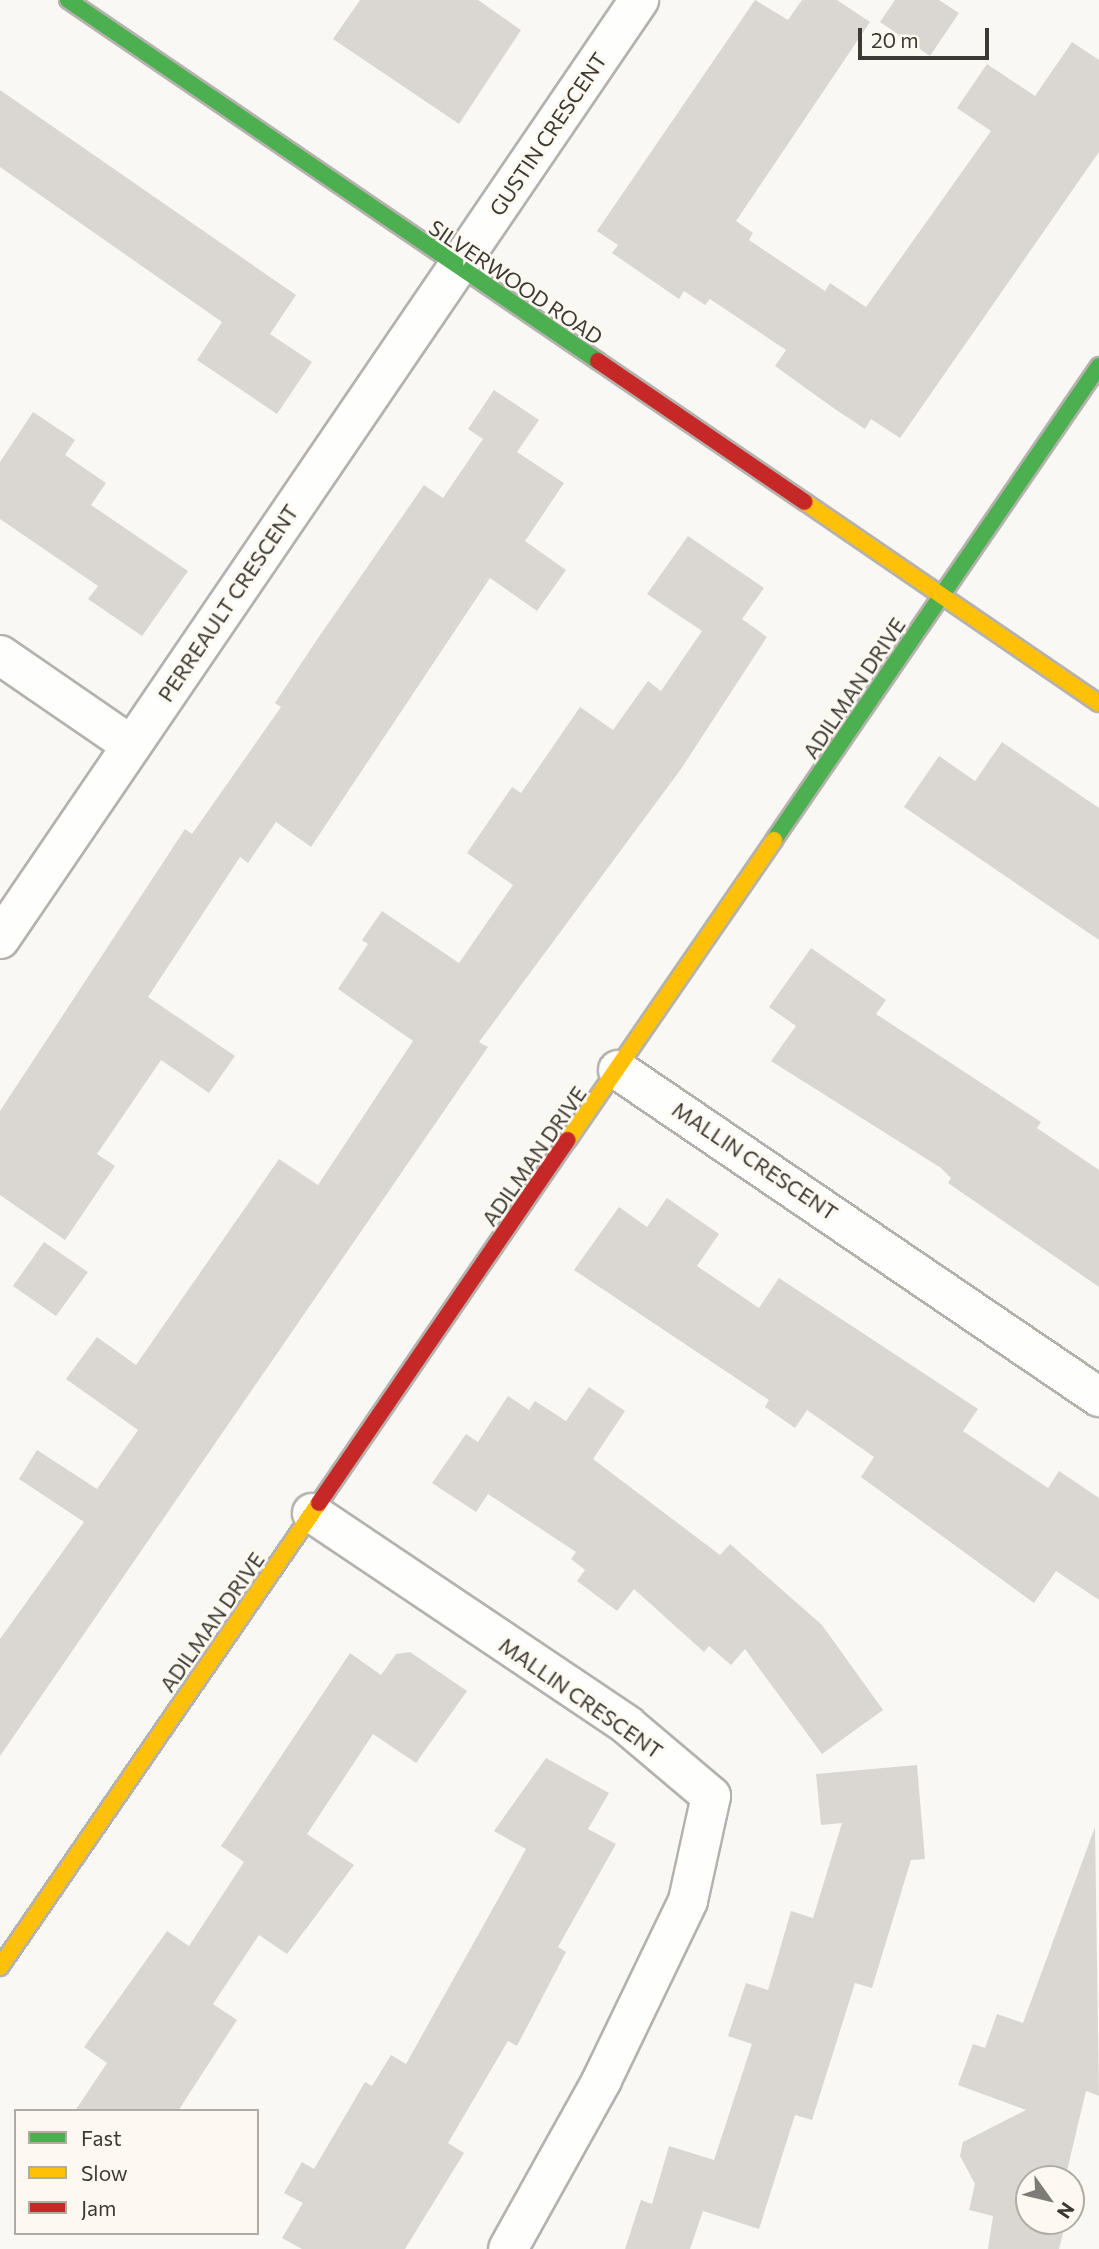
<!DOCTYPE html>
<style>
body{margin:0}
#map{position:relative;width:1099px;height:2249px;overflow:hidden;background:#faf8f4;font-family:Commissioner,sans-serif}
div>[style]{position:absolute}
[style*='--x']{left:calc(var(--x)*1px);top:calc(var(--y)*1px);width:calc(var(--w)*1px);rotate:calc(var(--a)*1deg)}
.building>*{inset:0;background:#dad7d2}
.roads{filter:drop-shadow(2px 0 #b5b2ae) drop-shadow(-2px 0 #b5b2ae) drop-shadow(0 2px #b5b2ae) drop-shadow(0 -2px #b5b2ae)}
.street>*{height:38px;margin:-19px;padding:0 19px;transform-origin:19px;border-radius:19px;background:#fefefd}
.fast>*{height:16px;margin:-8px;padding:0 8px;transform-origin:8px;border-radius:8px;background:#4caf50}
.slow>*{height:16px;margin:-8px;padding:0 8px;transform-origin:8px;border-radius:8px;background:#ffc107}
.jam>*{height:16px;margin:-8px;padding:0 8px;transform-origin:8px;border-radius:8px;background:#c62828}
span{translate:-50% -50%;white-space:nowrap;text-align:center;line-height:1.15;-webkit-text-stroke:5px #fef9f0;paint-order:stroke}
.street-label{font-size:21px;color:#3c3933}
.legend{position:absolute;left:14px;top:2109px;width:245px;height:126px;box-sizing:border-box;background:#fef9f0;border:2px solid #b0aca4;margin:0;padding:9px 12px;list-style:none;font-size:21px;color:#3c3933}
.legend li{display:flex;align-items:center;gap:14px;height:35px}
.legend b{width:35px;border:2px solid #b0aca4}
.north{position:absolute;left:1015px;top:2165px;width:70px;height:70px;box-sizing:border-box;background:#fef9f0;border:2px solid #b0aca4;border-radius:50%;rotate:124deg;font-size:19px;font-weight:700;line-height:28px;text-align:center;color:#3c3933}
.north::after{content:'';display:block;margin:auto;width:24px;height:32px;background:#7e7c77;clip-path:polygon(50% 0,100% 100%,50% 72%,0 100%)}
.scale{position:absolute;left:858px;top:28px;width:131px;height:32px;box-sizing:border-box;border:4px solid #3c3933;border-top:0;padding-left:9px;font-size:21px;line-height:24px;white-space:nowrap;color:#3c3933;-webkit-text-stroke:5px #fef9f0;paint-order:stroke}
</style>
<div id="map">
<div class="building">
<i style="clip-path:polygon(360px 0,478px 0,521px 30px,459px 124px,333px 39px)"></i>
<i style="clip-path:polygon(755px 0,788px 20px,802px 0,837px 0,870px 22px,736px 221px,753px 233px,749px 240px,825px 291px,830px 283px,866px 307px,991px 131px,957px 108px,987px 64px,1035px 96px,1072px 42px,1099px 60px,1099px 152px,900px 438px,871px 419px,865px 429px,832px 407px,775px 366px,786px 350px,710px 299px,705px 305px,684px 291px,679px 299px,612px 253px,618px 245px,597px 231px)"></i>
<i style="clip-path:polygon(895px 0,939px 0,959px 13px,930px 56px,880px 22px)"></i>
<i style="clip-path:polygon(0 90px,296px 295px,270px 334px,312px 362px,277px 414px,197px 360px,222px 322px,0 167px)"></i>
<i style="clip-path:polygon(494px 390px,539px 420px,517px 452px,564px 483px,525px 541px,566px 570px,537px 611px,490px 578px,311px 847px,276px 822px,248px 863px,240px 857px,148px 997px,235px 1056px,209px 1093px,161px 1060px,97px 1154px,115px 1166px,65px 1240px,0 1195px,0 1111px,185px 829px,192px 834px,281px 707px,275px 703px,314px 644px,424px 485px,443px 498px,483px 439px,468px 429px)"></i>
<i style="clip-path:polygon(33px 412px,75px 440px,65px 455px,106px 483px,91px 505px,188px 571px,142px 636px,88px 599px,98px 586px,0 519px,0 462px)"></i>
<i style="clip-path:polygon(688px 536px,764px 588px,742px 619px,767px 637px,681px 769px,479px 1042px,488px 1047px,0 1756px,0 1639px,84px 1522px,19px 1479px,37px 1450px,97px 1489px,138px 1430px,66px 1379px,97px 1337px,136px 1365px,279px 1159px,318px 1185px,413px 1041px,338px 989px,368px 944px,362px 940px,382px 911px,459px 963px,513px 885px,467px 853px,512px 787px,521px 793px,580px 707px,613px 730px,648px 681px,661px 691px,702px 631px,647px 594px)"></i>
<i style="clip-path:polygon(1002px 742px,1099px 808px,1099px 940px,904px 807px,939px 756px,975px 781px)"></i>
<i style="clip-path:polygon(811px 948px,886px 1000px,876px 1014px,1041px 1122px,1037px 1128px,1099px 1170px,1099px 1287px,948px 1183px,951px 1178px,941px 1168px,771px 1061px,796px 1026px,769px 1007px)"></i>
<i style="clip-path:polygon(667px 1198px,719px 1234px,697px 1266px,759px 1308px,779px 1278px,978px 1409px,963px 1431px,1048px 1488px,1059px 1471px,1099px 1498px,1099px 1600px,1056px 1571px,1034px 1603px,861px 1477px,874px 1457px,807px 1410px,795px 1428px,765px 1407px,769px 1400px,574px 1270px,619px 1207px,647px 1227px)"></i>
<i style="clip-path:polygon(44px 1242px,88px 1272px,56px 1316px,13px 1286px)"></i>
<i style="clip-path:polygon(589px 1387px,625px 1411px,593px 1459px,720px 1555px,730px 1544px,822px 1625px,883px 1710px,822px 1754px,745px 1649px,731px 1665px,709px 1646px,704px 1652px,634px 1589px,617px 1611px,577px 1581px,585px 1570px,571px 1559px,576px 1552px,488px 1494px,476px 1512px,432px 1483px,466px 1434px,478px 1442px,508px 1396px,529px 1410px,535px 1401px,566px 1421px)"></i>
<i style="clip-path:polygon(410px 1652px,467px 1691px,416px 1763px,373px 1734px,307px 1834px,354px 1865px,287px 1954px,259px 1935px,213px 2004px,237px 2020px,178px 2111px,75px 2111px,107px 2063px,84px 2047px,167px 1931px,189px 1946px,244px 1862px,221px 1846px,350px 1653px,381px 1675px,396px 1654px)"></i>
<i style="clip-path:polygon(546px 1758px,609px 1793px,588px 1829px,616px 1844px,558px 1947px,566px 1952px,517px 2046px,508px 2041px,448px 2143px,464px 2153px,405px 2249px,302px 2249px,282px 2238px,303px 2203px,284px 2193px,302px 2162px,314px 2169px,365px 2082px,372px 2086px,391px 2055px,406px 2064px,526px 1849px,494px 1831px)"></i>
<i style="clip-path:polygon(917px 1765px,925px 1859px,911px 1860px,872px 1988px,855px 1983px,812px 2120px,795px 2115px,759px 2229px,703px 2211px,690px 2249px,625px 2249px,641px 2200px,652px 2204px,669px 2146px,714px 2160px,752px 2044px,728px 2036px,746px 1983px,768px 1990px,791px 1911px,813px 1918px,842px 1823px,821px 1825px,816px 1774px)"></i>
<i style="clip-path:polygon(1095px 1827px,1099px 2096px,1086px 2091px,1065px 2179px,1029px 2179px,1029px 2221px,1066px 2221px,1059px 2249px,988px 2249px,993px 2216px,969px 2210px,975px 2184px,960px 2156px,963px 2142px,1026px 2110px,958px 2085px,973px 2044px,985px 2048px,997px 2014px,1023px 2023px)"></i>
</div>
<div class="roads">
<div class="street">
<i style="--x:0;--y:655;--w:159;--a:34.5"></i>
<i style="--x:0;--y:939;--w:1136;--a:-55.76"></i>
<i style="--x:618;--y:1070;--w:582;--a:34.21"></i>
<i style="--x:312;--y:1513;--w:380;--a:33.9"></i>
<i style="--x:627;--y:1725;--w:110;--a:40.2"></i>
<i style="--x:711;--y:1796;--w:107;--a:102.4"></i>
<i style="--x:688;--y:1901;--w:199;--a:115.7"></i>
<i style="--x:602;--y:2080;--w:193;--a:119.1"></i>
</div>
<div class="fast">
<i style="--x:68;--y:0;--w:641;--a:34.26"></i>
<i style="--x:774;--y:840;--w:575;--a:-55.56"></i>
</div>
<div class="slow">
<i style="--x:805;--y:502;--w:356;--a:34.4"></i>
<i style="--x:568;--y:1140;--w:364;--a:-55.5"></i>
<i style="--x:0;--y:1967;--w:563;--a:-55.49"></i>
</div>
<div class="jam">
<i style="--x:598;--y:361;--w:250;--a:34.3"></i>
<i style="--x:319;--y:1503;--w:440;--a:-55.6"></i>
</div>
</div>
<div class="street-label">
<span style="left:548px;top:134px;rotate:-56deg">GUSTIN CRESCENT</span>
<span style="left:516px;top:282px;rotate:34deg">SILVERWOOD ROAD</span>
<span style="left:228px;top:603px;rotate:-56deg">PERREAULT CRESCENT</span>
<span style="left:854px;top:688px;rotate:-56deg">ADILMAN DRIVE</span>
<span style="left:534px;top:1156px;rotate:-55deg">ADILMAN DRIVE</span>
<span style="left:755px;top:1161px;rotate:34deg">MALLIN CRESCENT</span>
<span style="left:212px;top:1622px;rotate:-55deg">ADILMAN DRIVE</span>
<span style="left:581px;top:1698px;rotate:35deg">MALLIN CRESCENT</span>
</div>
<ul class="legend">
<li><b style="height:9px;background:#4caf50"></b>Fast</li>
<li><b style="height:9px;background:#ffc107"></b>Slow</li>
<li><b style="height:9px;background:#c62828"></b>Jam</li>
</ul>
<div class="north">N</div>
<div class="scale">20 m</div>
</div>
